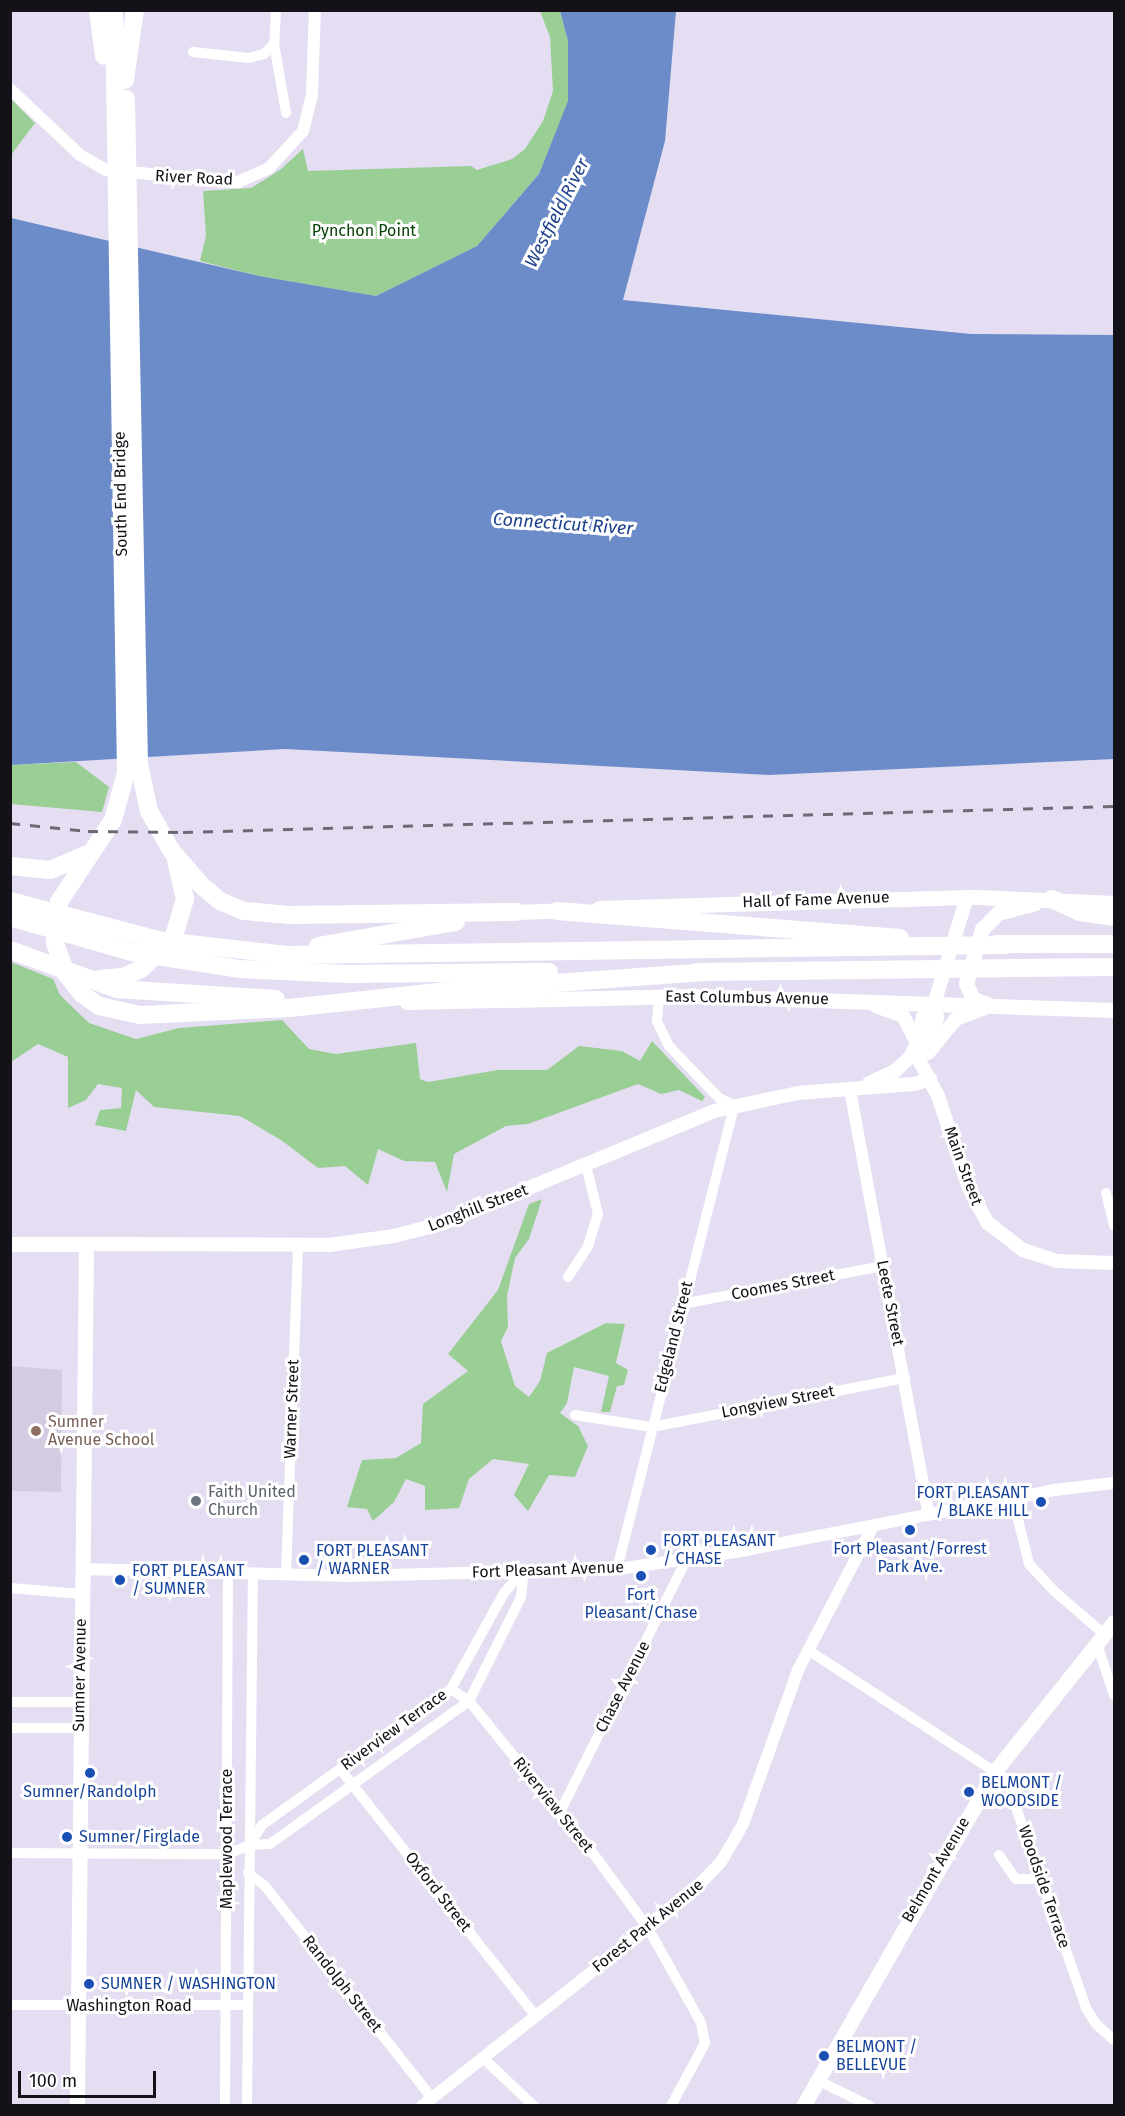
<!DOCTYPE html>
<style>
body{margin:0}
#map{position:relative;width:1125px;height:2116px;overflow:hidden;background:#e5def2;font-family:"Fira Sans",sans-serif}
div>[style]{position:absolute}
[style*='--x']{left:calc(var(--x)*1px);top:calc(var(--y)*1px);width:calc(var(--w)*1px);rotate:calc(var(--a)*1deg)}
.education>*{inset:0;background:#d3cce1}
.green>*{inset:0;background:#99ce94}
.water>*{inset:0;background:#6b8cc9}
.minor>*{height:10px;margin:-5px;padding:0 5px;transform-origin:5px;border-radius:5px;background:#fff}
.tertiary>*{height:12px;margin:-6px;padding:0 6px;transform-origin:6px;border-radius:6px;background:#fff}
.secondary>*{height:14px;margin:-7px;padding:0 7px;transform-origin:7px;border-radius:7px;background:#fff}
.primary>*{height:15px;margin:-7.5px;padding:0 7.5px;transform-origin:7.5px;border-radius:7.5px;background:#fff}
.motorway>*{height:18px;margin:-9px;padding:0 9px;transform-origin:9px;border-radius:9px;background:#fff}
.rail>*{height:3px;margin-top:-1.5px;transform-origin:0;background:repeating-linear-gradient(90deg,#6d6874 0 10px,transparent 0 20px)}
.dots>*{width:16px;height:16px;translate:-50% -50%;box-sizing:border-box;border:3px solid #fff;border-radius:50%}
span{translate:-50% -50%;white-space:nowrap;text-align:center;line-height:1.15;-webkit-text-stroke:6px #fff;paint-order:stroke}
.street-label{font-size:16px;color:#141118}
.park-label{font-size:16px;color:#033e02}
.education-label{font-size:16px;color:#785e54}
.left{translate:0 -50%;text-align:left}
.worship-label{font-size:16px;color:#5b616d}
.transit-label{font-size:16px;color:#164399}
.right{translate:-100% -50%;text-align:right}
.water-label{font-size:18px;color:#1e418c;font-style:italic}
.frame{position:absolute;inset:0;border:12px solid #141118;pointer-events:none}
.scale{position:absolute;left:18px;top:2071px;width:138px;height:27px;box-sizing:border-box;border:3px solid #141118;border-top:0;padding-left:8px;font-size:18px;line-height:21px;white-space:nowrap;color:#141118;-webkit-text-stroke:4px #fff;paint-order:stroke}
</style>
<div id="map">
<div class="education">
<i style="clip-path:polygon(11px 1366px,62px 1370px,61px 1492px,11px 1491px)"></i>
</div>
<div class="green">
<i style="clip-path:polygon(540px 11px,560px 11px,568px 41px,568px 102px,539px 174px,477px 246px,376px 296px,259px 276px,200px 261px,206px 236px,203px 191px,251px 188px,280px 170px,303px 149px,308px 171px,471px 166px,477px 170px,512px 159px,525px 149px,543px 121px,553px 91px,550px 37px)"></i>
<i style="clip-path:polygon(11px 99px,35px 123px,11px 155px)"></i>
<i style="clip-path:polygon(76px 762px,109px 787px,102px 812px,11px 804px,11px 765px)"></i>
<i style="clip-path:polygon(11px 962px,53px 979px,60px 995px,89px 1023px,136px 1039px,179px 1028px,282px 1020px,309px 1049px,336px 1054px,416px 1043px,420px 1079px,428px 1082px,498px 1070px,547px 1070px,579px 1046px,622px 1051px,640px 1061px,652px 1041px,705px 1097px,702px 1101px,679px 1090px,661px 1094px,638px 1084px,528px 1124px,506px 1126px,454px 1154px,447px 1192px,435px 1162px,404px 1161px,378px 1149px,368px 1185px,345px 1166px,318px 1168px,281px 1140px,240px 1116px,154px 1107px,136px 1090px,126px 1131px,95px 1125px,100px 1110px,121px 1108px,122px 1088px,98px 1084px,86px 1100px,68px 1108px,68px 1057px,38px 1044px,11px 1062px)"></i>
<i style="clip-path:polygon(542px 1199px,529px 1239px,515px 1258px,507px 1296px,508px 1327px,501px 1341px,515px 1386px,529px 1397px,540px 1381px,547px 1353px,606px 1323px,625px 1324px,616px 1363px,628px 1370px,624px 1385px,617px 1386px,610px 1412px,601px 1412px,609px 1376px,574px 1367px,567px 1403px,560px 1413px,578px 1426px,588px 1446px,575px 1477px,549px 1475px,528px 1511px,514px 1495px,529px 1464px,493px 1459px,469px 1479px,459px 1508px,425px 1510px,425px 1486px,406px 1479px,394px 1502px,373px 1521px,367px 1509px,347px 1507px,362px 1460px,396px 1458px,421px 1443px,423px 1404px,468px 1371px,448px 1354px,498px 1290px,529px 1204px)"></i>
</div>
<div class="water">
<i style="clip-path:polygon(560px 11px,676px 11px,665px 141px,623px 300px,971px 334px,1114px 335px,1114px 759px,769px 775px,285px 749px,11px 765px,11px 218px,259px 276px,376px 296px,477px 246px,539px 174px,568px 101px,568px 41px)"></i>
</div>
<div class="minor">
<i style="--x:276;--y:10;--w:34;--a:93"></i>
<i style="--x:274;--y:44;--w:70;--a:80.1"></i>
<i style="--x:193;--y:52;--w:56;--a:6.1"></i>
<i style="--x:249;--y:58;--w:16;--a:-15"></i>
<i style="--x:264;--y:54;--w:14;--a:-45"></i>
<i style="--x:1106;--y:1193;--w:34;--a:76"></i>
<i style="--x:568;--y:1277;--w:37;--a:-57"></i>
<i style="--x:588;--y:1246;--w:34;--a:-73"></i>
<i style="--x:598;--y:1214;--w:50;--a:-103.8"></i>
<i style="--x:682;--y:1304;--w:205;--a:-10.7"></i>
<i style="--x:575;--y:1415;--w:78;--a:8.9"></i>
<i style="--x:652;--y:1427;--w:258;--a:-11"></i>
<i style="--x:1013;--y:1499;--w:67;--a:76.2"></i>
<i style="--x:1029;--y:1564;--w:35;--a:47"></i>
<i style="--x:1053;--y:1590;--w:67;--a:40.8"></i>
<i style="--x:617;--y:1569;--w:479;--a:-75.8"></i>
<i style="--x:734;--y:1105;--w:17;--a:-155"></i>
<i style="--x:719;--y:1098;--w:72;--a:-133.9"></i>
<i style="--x:669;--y:1046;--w:28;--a:-116"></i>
<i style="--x:657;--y:1021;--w:25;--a:-85"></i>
<i style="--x:286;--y:1574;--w:329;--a:-87.9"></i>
<i style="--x:10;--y:1588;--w:71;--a:4.8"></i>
<i style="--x:1097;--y:1644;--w:54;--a:71.6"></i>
<i style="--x:808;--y:1650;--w:236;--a:33.1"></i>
<i style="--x:1006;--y:1779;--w:243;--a:70.7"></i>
<i style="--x:1086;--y:2008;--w:19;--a:58"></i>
<i style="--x:1096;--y:2024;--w:24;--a:42"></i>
<i style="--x:451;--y:1689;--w:22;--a:34"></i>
<i style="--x:469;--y:1701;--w:205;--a:50.9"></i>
<i style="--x:598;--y:1860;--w:84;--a:53.7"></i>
<i style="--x:648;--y:1928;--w:109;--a:60.8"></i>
<i style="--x:701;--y:2023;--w:20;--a:79"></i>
<i style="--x:705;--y:2043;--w:72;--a:118.4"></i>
<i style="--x:10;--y:1702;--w:70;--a:0"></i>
<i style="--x:10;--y:1728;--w:70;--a:0"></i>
<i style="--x:340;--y:1769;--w:315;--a:51.6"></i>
<i style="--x:559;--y:1814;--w:284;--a:-63.4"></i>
<i style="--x:251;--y:1842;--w:20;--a:-57"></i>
<i style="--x:262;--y:1825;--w:233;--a:-35.7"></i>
<i style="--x:451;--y:1689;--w:110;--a:-61.1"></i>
<i style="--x:504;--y:1593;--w:30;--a:-49"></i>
<i style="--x:250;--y:1845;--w:20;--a:-3"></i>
<i style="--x:270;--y:1844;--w:245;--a:-35.7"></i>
<i style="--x:469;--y:1701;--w:116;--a:-63.4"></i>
<i style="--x:521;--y:1597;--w:27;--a:-84"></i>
<i style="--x:10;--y:1853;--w:217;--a:0.3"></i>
<i style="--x:227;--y:1854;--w:25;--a:-21"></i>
<i style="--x:999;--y:1855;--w:29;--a:55"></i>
<i style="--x:1016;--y:1879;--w:24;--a:0"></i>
<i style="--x:248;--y:1873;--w:21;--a:37"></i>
<i style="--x:265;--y:1886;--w:270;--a:51.8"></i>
<i style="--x:10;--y:2005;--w:237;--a:0"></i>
<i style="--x:483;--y:2058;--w:70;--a:43.3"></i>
<i style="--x:817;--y:2080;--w:59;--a:26.1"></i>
<i style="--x:225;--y:2106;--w:534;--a:-89.68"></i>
<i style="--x:247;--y:2106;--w:533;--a:-89.36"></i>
</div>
<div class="tertiary">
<i style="--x:10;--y:89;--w:96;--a:43.3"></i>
<i style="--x:80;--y:155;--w:30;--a:30"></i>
<i style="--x:106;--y:170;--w:133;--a:5.2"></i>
<i style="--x:238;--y:182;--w:34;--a:-24"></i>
<i style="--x:269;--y:168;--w:50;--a:-47.4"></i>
<i style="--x:303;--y:131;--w:38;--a:-76"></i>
<i style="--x:312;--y:94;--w:84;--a:-88"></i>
<i style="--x:850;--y:1090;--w:432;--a:79.5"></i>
<i style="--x:82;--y:1569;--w:268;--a:1.5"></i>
<i style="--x:350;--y:1576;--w:267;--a:-1.5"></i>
<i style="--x:617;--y:1569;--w:120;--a:-8.1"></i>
<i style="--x:736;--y:1552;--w:324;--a:-11"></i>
<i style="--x:1054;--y:1490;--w:60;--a:-6.7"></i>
<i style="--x:422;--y:2106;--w:340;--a:-38.3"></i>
<i style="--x:689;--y:1895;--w:46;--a:-45.9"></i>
<i style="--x:721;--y:1862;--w:44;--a:-59.9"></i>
<i style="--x:743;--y:1824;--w:164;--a:-70.3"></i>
<i style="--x:798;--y:1670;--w:162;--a:-62.5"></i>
</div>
<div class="secondary">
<i style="--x:967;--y:897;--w:112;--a:107.1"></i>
<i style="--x:934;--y:1004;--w:17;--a:130"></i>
<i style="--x:923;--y:1017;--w:27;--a:103"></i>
<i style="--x:917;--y:1043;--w:17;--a:83"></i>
<i style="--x:919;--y:1060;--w:41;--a:62.2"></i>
<i style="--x:938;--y:1096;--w:97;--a:71.4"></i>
<i style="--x:969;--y:1188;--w:40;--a:62"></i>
<i style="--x:988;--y:1223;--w:44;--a:37.6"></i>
<i style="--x:1023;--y:1250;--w:36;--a:18"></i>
<i style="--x:1057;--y:1261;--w:57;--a:2"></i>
<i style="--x:929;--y:1044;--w:28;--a:-73"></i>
<i style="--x:937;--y:1017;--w:13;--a:-103"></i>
<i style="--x:928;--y:1053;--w:44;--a:-50.5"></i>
<i style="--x:956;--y:1019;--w:31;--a:-21"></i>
<i style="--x:869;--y:1083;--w:29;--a:-25"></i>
<i style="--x:895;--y:1071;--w:22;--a:-43"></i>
<i style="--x:911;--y:1056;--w:14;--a:-65"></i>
<i style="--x:917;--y:1043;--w:30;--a:-117"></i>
<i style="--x:903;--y:1016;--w:29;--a:-160"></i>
<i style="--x:86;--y:1244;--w:243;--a:0.2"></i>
<i style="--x:329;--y:1245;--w:66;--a:-7.9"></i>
<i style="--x:394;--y:1236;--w:52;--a:-14.6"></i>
<i style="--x:444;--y:1223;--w:292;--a:-22.5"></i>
<i style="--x:714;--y:1111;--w:86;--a:-12.1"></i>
<i style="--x:798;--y:1093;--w:116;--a:-4.4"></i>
<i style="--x:914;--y:1084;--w:17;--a:-17"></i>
</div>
<div class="primary">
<i style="--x:599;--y:908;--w:378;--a:-1.7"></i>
<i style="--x:977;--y:897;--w:137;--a:2.5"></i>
<i style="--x:517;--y:912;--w:52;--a:-2.2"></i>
<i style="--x:407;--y:1002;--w:287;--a:-1.2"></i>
<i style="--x:694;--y:996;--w:420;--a:1.9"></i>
<i style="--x:987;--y:1004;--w:15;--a:-160"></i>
<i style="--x:973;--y:999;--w:17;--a:-114"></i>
<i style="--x:966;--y:983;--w:56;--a:-73.5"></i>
<i style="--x:982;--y:929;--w:23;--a:-45"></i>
<i style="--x:998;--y:913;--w:38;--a:-15"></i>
<i style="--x:10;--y:1244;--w:76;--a:0"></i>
<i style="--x:86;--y:1244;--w:862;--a:90.6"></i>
<i style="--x:803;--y:2106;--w:386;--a:-60.2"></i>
<i style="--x:995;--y:1771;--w:191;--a:-51.4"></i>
</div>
<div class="motorway">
<i style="--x:98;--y:10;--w:46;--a:82.6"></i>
<i style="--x:114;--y:10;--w:763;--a:89.1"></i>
<i style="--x:126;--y:773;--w:49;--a:105.5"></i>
<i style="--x:113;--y:820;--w:98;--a:123.4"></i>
<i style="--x:59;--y:902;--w:41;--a:95.6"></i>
<i style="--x:55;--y:943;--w:33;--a:70"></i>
<i style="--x:66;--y:974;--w:26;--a:51"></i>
<i style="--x:82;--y:994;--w:21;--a:35"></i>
<i style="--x:99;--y:1006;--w:42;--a:12.4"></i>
<i style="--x:140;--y:1015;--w:150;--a:-2.7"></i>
<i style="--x:290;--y:1008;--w:158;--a:-6.2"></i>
<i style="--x:447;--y:991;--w:261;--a:-4.2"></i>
<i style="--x:125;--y:80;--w:71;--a:-81.9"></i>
<i style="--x:126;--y:99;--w:665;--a:88.88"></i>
<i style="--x:139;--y:764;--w:48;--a:78"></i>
<i style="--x:149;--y:811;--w:45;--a:60.6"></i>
<i style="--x:171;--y:850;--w:46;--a:49.4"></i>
<i style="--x:201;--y:885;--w:25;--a:40"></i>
<i style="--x:220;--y:901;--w:26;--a:23"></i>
<i style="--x:244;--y:911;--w:46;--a:5"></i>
<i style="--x:290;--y:915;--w:227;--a:-0.8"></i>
<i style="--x:10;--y:866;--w:40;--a:5.7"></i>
<i style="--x:50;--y:870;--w:39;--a:-23"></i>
<i style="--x:1052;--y:899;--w:31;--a:25"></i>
<i style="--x:1080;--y:912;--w:34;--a:8"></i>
<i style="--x:10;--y:901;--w:158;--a:14.7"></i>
<i style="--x:163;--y:941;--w:125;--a:6.4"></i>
<i style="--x:287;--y:955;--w:720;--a:-0.8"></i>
<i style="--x:557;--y:911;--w:344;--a:4.5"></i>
<i style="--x:10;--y:917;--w:127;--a:16"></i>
<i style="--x:132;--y:952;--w:108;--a:9"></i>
<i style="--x:239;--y:969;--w:108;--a:2.7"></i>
<i style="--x:347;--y:974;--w:202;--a:-0.6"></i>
<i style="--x:996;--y:944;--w:118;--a:0"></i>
<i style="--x:318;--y:946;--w:140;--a:-9.9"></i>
<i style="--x:10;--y:950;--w:114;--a:20"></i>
<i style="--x:117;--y:989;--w:159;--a:3.6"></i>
<i style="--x:696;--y:972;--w:418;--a:-0.7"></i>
<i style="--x:99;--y:979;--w:24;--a:-5"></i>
<i style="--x:123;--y:977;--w:20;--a:-24"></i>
<i style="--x:141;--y:969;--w:44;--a:-43.2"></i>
<i style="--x:173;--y:939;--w:42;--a:-73.3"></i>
<i style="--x:185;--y:899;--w:40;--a:-103"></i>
</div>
<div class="rail">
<i style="--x:10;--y:823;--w:78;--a:5.9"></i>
<i style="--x:88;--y:831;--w:95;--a:0.6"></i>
<i style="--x:183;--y:832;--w:931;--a:-1.6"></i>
</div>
<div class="dots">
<i style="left:36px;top:1431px;background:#8d6e63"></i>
<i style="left:196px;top:1501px;background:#6b7280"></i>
<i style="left:1041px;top:1502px;background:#1a4fb4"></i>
<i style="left:910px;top:1530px;background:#1a4fb4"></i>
<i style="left:651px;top:1550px;background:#1a4fb4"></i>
<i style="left:304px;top:1560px;background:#1a4fb4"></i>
<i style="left:641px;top:1576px;background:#1a4fb4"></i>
<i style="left:120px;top:1580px;background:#1a4fb4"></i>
<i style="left:90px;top:1773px;background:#1a4fb4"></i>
<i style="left:969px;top:1792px;background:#1a4fb4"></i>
<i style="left:67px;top:1837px;background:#1a4fb4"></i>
<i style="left:89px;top:1984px;background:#1a4fb4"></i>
<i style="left:824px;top:2056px;background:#1a4fb4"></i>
</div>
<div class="street-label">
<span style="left:194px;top:178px;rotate:3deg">River Road</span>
<span style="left:121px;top:494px;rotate:-91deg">South End Bridge</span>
<span style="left:816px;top:900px;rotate:-2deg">Hall of Fame Avenue</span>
<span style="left:747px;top:998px;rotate:1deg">East Columbus Avenue</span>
<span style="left:963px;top:1166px;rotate:70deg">Main Street</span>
<span style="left:478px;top:1208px;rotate:-21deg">Longhill Street</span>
<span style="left:783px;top:1285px;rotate:-11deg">Coomes Street</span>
<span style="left:890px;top:1303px;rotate:79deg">Leete Street</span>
<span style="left:674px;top:1337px;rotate:-76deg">Edgeland Street</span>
<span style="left:778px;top:1402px;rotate:-11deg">Longview Street</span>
<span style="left:292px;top:1409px;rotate:-88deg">Warner Street</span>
<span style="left:548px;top:1570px;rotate:-2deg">Fort Pleasant Avenue</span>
<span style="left:80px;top:1675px;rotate:-89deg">Sumner Avenue</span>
<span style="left:623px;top:1687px;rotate:-63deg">Chase Avenue</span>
<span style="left:394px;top:1730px;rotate:-36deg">Riverview Terrace</span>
<span style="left:553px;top:1805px;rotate:51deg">Riverview Street</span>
<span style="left:227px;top:1839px;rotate:-90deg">Maplewood Terrace</span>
<span style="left:936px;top:1870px;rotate:-60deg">Belmont Avenue</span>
<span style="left:1044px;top:1887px;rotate:71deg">Woodside Terrace</span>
<span style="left:438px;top:1892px;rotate:52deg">Oxford Street</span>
<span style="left:648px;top:1926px;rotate:-39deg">Forest Park Avenue</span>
<span style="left:342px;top:1984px;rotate:52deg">Randolph Street</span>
<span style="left:129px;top:2006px">Washington Road</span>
</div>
<div class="park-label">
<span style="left:364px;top:231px">Pynchon Point</span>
</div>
<div class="education-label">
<span class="left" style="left:48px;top:1431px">Sumner<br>Avenue School</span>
</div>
<div class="worship-label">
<span class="left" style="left:208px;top:1501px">Faith United<br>Church</span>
</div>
<div class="transit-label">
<span class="right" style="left:1029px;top:1502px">FORT PLEASANT<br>/ BLAKE HILL</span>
<span class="left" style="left:663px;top:1550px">FORT PLEASANT<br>/ CHASE</span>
<span style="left:910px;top:1558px">Fort Pleasant/Forrest<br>Park Ave.</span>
<span class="left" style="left:316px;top:1560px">FORT PLEASANT<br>/ WARNER</span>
<span class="left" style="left:132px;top:1580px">FORT PLEASANT<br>/ SUMNER</span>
<span style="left:641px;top:1604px">Fort<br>Pleasant/Chase</span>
<span class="left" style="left:981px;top:1792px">BELMONT /<br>WOODSIDE</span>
<span style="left:90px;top:1792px">Sumner/Randolph</span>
<span class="left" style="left:79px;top:1837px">Sumner/Firglade</span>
<span class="left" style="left:101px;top:1984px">SUMNER / WASHINGTON</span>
<span class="left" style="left:836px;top:2056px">BELMONT /<br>BELLEVUE</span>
</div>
<div class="water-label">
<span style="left:557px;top:213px;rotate:-63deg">Westfield River</span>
<span style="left:563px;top:524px;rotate:4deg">Connecticut River</span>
</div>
<div class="frame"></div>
<div class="scale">100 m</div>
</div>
